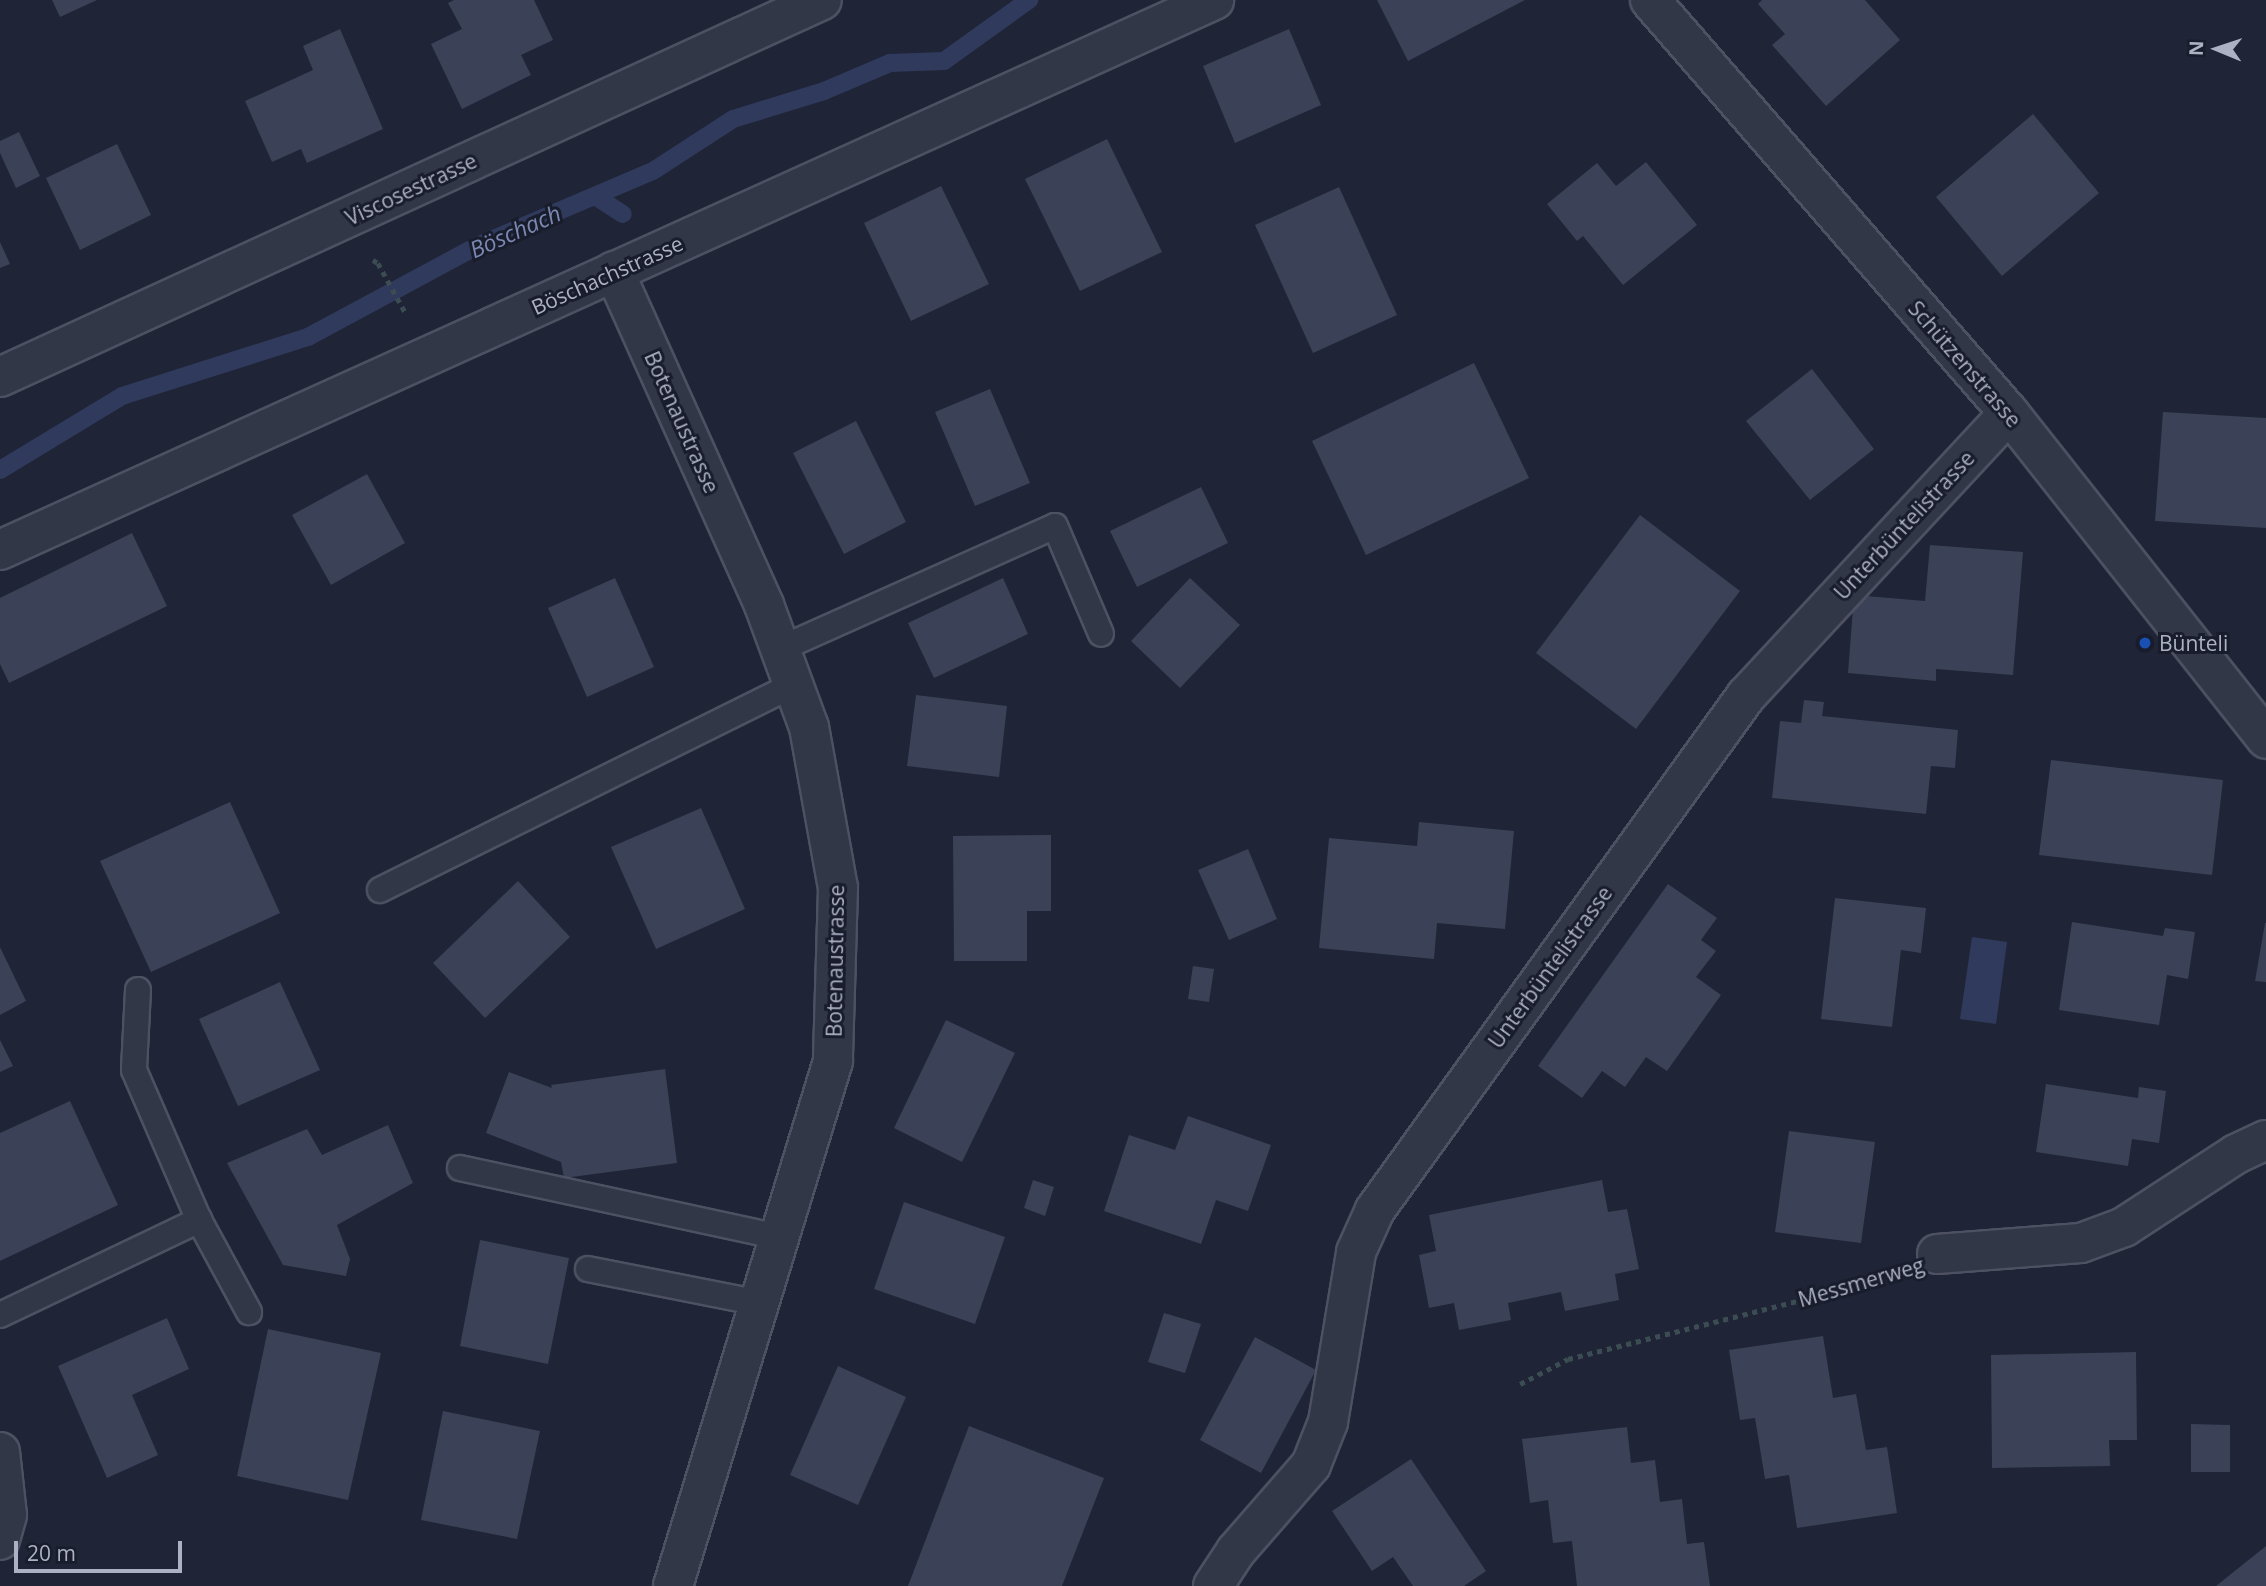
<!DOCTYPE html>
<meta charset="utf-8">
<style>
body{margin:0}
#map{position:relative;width:2266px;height:1586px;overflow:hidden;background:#1f2436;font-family:"Open Sans",sans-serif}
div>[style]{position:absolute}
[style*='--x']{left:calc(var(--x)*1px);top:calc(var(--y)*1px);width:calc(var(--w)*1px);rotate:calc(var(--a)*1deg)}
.water>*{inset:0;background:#303a5c}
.stream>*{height:18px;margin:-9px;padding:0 9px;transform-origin:9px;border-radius:9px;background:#303a5c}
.building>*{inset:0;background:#3b4157}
.path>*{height:4.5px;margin-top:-2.25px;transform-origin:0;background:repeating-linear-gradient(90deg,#3b4c52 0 5px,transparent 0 10px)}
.roads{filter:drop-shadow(2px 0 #4d5162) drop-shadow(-2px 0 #4d5162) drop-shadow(0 2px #4d5162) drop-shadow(0 -2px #4d5162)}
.lane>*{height:24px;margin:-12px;padding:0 12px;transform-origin:12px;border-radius:12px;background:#323747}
.street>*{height:38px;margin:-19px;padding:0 19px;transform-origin:19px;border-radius:19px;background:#323747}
.dots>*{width:19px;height:19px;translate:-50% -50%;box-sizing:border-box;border:4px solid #181c2b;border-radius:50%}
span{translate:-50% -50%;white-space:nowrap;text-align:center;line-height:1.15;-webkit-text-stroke:6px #181c2b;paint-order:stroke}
.street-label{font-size:21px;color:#acb1c4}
.poi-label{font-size:21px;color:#acb1c4}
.left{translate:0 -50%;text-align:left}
.water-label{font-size:23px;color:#7b88b2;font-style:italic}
.north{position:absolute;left:2182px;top:14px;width:70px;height:70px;-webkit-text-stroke:5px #181c2b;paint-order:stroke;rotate:272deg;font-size:19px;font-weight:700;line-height:28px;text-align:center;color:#acb1c4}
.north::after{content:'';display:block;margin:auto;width:24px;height:32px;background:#acb1c4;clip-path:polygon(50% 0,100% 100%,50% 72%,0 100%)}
.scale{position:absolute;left:14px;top:1541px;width:168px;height:32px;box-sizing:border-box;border:4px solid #acb1c4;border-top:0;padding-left:9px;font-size:21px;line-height:24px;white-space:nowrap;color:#acb1c4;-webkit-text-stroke:5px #181c2b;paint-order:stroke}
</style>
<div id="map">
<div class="water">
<i style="clip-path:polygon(1972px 937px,2007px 942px,1996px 1024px,1960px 1019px)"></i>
</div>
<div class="stream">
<i style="--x:595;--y:196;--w:33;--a:33"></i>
<i style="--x:0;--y:470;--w:143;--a:-31.2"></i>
<i style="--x:122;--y:396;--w:195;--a:-17.6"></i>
<i style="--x:308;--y:337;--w:192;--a:-28.3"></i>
<i style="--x:477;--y:246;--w:191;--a:-23.1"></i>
<i style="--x:653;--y:171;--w:95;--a:-33"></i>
<i style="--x:733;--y:119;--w:95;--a:-17.1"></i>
<i style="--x:824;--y:91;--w:72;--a:-23"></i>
<i style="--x:890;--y:63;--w:54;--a:-2.1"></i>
<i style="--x:944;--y:61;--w:105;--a:-35.7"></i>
</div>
<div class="building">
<i style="clip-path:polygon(52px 0,97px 0,60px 17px)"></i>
<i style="clip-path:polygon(454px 0,534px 0,553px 40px,521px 55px,531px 75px,462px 109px,431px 44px,462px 29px,448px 3px)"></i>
<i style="clip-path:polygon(1377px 0,1525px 0,1408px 61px)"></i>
<i style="clip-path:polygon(1762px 0,1865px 0,1900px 40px,1826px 106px,1772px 45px,1785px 34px,1758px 4px)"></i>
<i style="clip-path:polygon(340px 29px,383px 129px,307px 163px,301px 149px,272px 162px,245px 101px,313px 70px,303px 46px)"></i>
<i style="clip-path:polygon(1289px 29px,1321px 105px,1235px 143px,1203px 66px)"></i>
<i style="clip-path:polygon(2033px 114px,2099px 193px,2002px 276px,1936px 197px)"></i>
<i style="clip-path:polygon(19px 132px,40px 176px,16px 188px,0 153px,0 141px)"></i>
<i style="clip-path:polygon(1107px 139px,1162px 252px,1080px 291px,1025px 179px)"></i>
<i style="clip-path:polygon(117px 144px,151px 215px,80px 250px,46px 178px)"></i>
<i style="clip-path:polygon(1646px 162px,1697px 225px,1623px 285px,1583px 236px,1577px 241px,1547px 204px,1597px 163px,1616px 186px)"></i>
<i style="clip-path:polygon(941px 186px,989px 284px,911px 321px,864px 223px)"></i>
<i style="clip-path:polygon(1339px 187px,1397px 315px,1313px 353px,1255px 225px)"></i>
<i style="clip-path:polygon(0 242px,10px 264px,0 268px)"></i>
<i style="clip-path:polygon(1474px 363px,1529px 478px,1366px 555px,1312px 441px)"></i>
<i style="clip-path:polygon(1812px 369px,1874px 449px,1810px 500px,1746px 421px)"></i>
<i style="clip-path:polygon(990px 389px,1030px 483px,975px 506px,935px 412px)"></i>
<i style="clip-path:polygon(2163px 412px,2266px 418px,2266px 528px,2155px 521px)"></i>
<i style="clip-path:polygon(856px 421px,906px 522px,844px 554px,793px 453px)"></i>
<i style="clip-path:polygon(367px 474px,405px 543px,331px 585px,292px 515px)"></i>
<i style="clip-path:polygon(1201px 487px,1228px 543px,1137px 587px,1110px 531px)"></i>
<i style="clip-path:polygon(1640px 515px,1740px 591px,1636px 729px,1536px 653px)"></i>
<i style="clip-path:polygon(132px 533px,167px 606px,9px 683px,0 664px,0 598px)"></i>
<i style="clip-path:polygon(1930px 545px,2023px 552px,2013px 675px,1936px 669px,1936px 681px,1848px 673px,1854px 595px,1925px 601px)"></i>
<i style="clip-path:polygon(615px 578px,654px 667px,587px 697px,548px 608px)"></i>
<i style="clip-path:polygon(1003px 578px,1028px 634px,934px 678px,908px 623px)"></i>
<i style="clip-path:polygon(1190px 578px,1240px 625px,1180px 688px,1131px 641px)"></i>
<i style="clip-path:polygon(916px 695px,1007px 706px,999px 777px,907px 766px)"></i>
<i style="clip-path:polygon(1804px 700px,1824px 702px,1822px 716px,1958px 730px,1955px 768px,1931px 766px,1926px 814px,1772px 798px,1780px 721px,1801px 723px)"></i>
<i style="clip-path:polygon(2051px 760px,2223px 780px,2212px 875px,2039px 855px)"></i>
<i style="clip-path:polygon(230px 802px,280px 913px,151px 972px,100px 861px)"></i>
<i style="clip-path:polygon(701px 808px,745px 909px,656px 949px,611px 847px)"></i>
<i style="clip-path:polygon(1419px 822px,1514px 831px,1505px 929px,1437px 923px,1434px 959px,1319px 948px,1329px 838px,1417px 846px)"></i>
<i style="clip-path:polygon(1051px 835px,1051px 911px,1027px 911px,1027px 961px,954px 961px,953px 836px)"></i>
<i style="clip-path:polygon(1248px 849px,1277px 919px,1229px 940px,1198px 870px)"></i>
<i style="clip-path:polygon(518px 881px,570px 937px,485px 1018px,433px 963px)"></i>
<i style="clip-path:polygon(1668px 884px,1717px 918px,1701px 940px,1716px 951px,1696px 977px,1721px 995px,1667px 1071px,1646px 1057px,1625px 1087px,1602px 1071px,1582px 1098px,1538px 1066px)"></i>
<i style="clip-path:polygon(1835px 898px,1926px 908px,1921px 953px,1901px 950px,1892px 1027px,1821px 1019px)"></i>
<i style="clip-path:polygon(2072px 922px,2163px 936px,2165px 928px,2195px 932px,2188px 979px,2167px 975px,2159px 1025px,2059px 1010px)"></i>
<i style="clip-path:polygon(2265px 923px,2266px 923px,2266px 982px,2255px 981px)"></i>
<i style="clip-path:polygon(0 947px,26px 1001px,0 1015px)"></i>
<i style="clip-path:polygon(1193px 966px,1214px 969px,1209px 1002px,1188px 999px)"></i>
<i style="clip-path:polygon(280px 982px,320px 1070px,238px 1106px,199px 1019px)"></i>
<i style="clip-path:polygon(946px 1020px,1015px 1053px,962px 1162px,894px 1128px)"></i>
<i style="clip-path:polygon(0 1040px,13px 1066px,0 1072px)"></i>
<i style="clip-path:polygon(665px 1069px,677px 1163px,564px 1178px,561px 1162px,486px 1133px,509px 1072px,552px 1088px,551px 1085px)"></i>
<i style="clip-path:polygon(2046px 1084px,2138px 1098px,2139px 1087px,2166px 1091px,2159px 1143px,2132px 1139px,2128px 1166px,2036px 1152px)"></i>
<i style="clip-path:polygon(70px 1101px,118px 1205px,0 1261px,0 1133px)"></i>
<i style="clip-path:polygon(1188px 1116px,1271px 1145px,1248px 1211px,1216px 1200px,1201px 1244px,1104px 1211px,1129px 1135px,1175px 1150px)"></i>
<i style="clip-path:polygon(388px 1125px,413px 1183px,337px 1225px,350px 1259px,346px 1276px,283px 1265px,227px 1163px,307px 1129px,322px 1155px)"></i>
<i style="clip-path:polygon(1789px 1131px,1875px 1142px,1861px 1243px,1775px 1232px)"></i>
<i style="clip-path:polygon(1033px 1180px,1054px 1187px,1045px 1216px,1024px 1208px)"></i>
<i style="clip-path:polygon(1602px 1180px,1608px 1212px,1627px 1209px,1639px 1269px,1615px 1274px,1619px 1300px,1565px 1311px,1561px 1292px,1508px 1303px,1511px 1320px,1459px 1330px,1454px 1303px,1429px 1308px,1419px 1255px,1436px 1251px,1429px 1215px)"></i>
<i style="clip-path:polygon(904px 1202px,1005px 1237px,975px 1324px,874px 1289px)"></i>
<i style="clip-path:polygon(480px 1240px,569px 1258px,548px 1364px,460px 1346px)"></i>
<i style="clip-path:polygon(1164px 1313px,1201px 1324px,1185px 1373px,1148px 1362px)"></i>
<i style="clip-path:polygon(167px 1318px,189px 1369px,132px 1395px,158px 1455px,107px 1478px,58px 1366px)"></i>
<i style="clip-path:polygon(268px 1329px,381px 1353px,348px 1500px,237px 1476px)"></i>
<i style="clip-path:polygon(1823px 1336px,1833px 1398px,1856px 1394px,1866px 1450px,1887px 1447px,1897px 1513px,1797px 1528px,1789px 1475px,1765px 1479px,1755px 1418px,1740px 1420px,1729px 1350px)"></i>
<i style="clip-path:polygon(1255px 1337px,1316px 1370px,1261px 1473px,1200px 1440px)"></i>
<i style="clip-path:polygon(2136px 1352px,2137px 1440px,2109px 1440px,2110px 1466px,1992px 1468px,1991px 1355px)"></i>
<i style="clip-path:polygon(838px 1366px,906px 1397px,858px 1505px,790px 1475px)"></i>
<i style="clip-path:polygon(443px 1411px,540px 1431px,517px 1539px,421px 1520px)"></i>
<i style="clip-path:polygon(2191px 1424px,2230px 1425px,2230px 1472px,2191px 1472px)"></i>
<i style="clip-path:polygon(969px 1426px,1104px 1478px,1062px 1586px,908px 1586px)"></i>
<i style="clip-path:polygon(1627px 1427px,1631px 1463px,1655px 1460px,1660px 1502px,1682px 1499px,1687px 1544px,1704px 1542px,1710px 1586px,1577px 1586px,1572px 1541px,1553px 1543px,1548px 1500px,1530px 1503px,1522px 1439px)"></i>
<i style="clip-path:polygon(1411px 1459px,1486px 1571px,1464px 1586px,1413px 1586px,1393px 1557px,1372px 1571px,1332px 1511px)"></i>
<i style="clip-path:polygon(2266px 1546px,2266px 1586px,2216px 1586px)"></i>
</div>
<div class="path">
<i style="--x:373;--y:260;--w:6;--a:31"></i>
<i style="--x:378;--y:263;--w:56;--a:61.1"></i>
<i style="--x:1520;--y:1384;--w:54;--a:-27.5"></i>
<i style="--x:1568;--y:1359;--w:337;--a:-14.2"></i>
</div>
<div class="roads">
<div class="lane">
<i style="--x:780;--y:649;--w:301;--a:-24.1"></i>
<i style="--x:1055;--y:526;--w:117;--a:66.9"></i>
<i style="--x:380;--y:890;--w:461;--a:-26.4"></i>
<i style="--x:138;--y:990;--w:80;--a:92.9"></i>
<i style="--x:134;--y:1070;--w:163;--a:66.6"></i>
<i style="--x:199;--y:1220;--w:105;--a:61.5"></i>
<i style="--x:460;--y:1168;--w:327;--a:12.2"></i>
<i style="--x:588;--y:1269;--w:174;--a:11.2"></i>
<i style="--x:0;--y:1315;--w:221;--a:-25.5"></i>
</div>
<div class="street">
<i style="--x:1650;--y:0;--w:547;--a:49"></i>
<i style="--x:2009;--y:413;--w:415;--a:51.7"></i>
<i style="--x:614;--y:271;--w:366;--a:65.8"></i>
<i style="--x:764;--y:605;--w:130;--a:69.8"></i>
<i style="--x:809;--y:727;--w:164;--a:79.8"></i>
<i style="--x:838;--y:888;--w:173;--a:91.7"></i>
<i style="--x:833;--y:1061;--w:549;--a:106.95"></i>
<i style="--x:0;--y:377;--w:904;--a:-24.64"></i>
<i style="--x:0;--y:550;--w:1333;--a:-24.37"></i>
<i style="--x:1937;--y:1254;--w:144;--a:-4.4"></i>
<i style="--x:2081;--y:1243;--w:46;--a:-20.4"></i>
<i style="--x:2124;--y:1227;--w:134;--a:-33.1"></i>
<i style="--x:2236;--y:1154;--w:33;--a:-25"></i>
<i style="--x:0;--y:1452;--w:63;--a:83.7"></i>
<i style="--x:7;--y:1515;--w:26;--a:106"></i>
<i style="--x:1213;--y:1586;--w:42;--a:-56.7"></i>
<i style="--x:1236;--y:1551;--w:114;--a:-48.9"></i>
<i style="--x:1311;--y:1465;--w:46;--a:-68.4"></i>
<i style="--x:1328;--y:1422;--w:172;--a:-80.6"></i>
<i style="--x:1356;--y:1252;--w:46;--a:-65.7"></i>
<i style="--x:1375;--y:1210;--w:634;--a:-54.18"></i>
<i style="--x:1746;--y:696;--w:386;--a:-47.1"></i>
</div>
</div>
<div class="dots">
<i style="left:2145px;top:643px;background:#1a4fb4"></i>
</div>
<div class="street-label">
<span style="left:411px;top:189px;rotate:-25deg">Viscosestrasse</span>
<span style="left:607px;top:275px;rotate:-24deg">Böschachstrasse</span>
<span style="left:1965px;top:364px;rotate:49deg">Schützenstrasse</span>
<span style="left:682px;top:422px;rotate:66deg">Botenaustrasse</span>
<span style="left:1904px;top:525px;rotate:-47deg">Unterbüntelistrasse</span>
<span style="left:835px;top:961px;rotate:-89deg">Botenaustrasse</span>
<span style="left:1550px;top:967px;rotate:-54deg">Unterbüntelistrasse</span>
<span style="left:1861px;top:1282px;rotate:-16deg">Messmerweg</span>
</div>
<div class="poi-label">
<span class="left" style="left:2159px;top:643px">Bünteli</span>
</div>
<div class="water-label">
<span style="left:515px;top:231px;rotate:-24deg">Böschach</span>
</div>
<div class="north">N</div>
<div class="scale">20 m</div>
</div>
